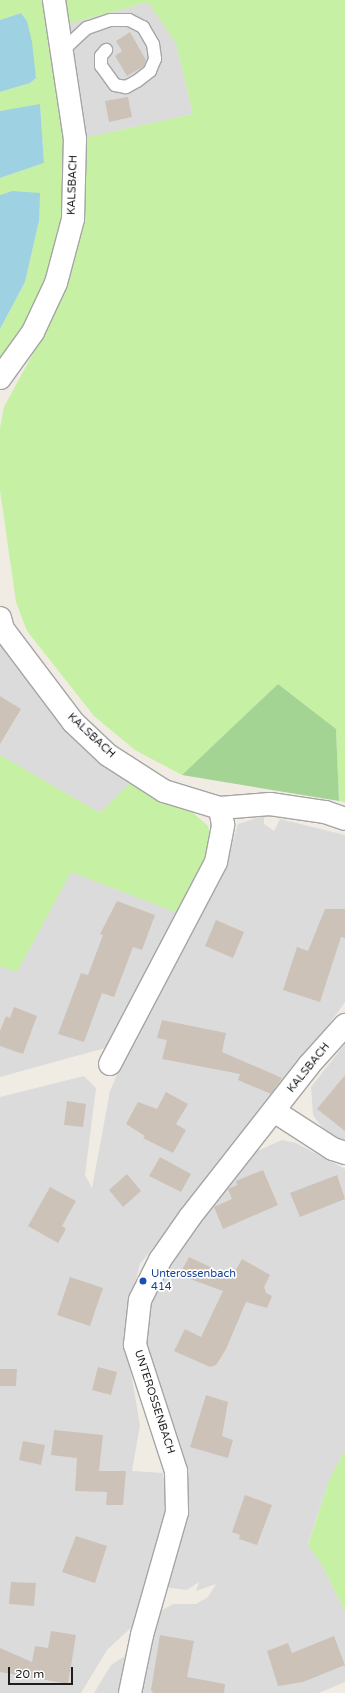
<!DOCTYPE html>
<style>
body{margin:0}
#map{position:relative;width:345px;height:1693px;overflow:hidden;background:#f0ece3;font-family:"Varela Round",sans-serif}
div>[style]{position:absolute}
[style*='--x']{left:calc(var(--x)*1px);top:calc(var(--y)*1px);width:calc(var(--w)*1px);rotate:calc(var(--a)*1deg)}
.residential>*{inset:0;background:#dcdbdb}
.grass>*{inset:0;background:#c6f0a3}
.forest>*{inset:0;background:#a4d493}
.water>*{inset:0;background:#9ed1e2}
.building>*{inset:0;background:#ccc2b8}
.roads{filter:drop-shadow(1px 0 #a5a5a5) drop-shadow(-1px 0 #a5a5a5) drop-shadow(0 1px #a5a5a5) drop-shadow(0 -1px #a5a5a5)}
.service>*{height:12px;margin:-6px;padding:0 6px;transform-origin:6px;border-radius:6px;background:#fff}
.minor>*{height:22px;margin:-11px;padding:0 11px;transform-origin:11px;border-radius:11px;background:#fff}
.dots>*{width:11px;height:11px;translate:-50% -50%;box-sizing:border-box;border:2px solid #fff;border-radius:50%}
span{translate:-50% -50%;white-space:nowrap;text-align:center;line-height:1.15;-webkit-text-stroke:3.5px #fff;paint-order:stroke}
.street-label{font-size:11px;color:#1e1e1e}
.transit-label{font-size:11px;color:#164399}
.left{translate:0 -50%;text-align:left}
.scale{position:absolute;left:8px;top:1667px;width:65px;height:18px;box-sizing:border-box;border:2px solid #1e1e1e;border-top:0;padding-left:5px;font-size:12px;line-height:14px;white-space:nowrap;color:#1e1e1e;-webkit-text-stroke:3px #fff;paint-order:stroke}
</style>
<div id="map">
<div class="residential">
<i style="clip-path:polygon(148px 2px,176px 43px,193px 114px,84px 138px,68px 24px)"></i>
<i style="clip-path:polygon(0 639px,132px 781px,100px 813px,0 755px)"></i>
<i style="clip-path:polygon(264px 816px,264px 824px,274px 831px,280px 819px,345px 835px,345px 1002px,276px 1097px,140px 1264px,131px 1298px,126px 1344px,140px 1425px,132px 1471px,163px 1473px,168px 1511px,134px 1625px,107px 1650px,81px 1693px,0 1693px,0 1097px,84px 1076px,96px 1088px,85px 1175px,92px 1188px,110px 1091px,131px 1042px,226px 864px,238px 824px)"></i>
<i style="clip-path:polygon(71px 872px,178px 913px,105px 1048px,0 1077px,0 966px,17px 972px)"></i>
<i style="clip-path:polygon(345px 1044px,345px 1141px,327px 1134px,313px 1115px,311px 1087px)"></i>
<i style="clip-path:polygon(282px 1140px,296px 1143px,345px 1169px,345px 1451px,330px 1478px,308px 1544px,323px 1567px,345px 1611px,345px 1682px,319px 1693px,136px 1693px,154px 1615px,173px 1604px,196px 1604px,208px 1597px,216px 1584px,196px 1591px,199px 1582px,187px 1590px,163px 1587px,186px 1513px,188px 1469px,145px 1346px,150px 1303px,183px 1240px,235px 1176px,255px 1152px)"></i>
<i style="clip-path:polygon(125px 1656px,119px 1693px,94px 1693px,111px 1665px)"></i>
</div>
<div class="grass">
<i style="clip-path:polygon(0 0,45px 0,66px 140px,64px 217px,48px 280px,24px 328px,0 363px,0 329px,25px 282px,39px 221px,12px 191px,0 195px,0 178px,44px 163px,40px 105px,0 111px,0 92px,30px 83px,36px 78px,27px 21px,21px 13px,0 20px)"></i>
<i style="clip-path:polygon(63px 0,345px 0,345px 802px,339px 801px,336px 729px,278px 684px,182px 775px,135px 750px,94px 716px,27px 631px,16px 602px,0 490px,0 428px,4px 407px,42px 337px,84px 138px,193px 114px,176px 43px,148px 2px,68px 24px)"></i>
<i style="clip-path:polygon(0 755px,100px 813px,132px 781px,162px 799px,191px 811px,208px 826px,212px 842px,208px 859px,178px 913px,71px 872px,17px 972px,0 966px)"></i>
<i style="clip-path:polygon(345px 1451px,345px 1611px,323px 1567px,308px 1545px,330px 1478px)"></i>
</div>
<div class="forest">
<i style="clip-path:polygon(278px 684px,336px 729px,339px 801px,182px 775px)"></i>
</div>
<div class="water">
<i style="clip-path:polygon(21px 13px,27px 21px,32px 42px,36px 78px,30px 83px,0 92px,0 20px)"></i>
<i style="clip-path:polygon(40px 104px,44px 163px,0 178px,0 111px)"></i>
<i style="clip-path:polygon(12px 191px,40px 193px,39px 221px,25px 282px,0 329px,0 195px)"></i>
</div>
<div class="building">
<i style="clip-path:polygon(130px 32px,146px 60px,144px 66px,127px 76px,115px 56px,122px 51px,116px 41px)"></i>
<i style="clip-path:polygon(128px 97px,132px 117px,109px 122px,105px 101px)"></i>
<i style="clip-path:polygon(0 696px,21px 709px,0 744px)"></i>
<i style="clip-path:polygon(117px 901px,155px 915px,142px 950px,133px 947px,114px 997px,102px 993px,84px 1042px,58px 1034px,81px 973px,88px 975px,103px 935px,100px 934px)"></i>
<i style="clip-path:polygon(325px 909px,345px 909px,345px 938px,341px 937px,320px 1002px,283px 990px,297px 947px,308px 951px)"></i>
<i style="clip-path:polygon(216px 920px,244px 932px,233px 958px,205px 946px)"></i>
<i style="clip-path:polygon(14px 1007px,37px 1016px,23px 1054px,0 1046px,0 1031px,6px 1016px,10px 1018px)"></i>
<i style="clip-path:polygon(162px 1020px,226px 1033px,222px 1052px,282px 1078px,271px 1094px,238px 1080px,240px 1074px,162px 1059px,167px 1040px,157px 1038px)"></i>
<i style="clip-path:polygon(345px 1075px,345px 1131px,317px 1109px)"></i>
<i style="clip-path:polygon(166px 1092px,188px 1104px,176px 1124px,186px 1130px,173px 1153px,143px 1138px,145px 1136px,126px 1124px,138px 1102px,157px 1109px)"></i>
<i style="clip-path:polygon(67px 1101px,86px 1104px,83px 1127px,64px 1125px)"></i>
<i style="clip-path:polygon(160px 1157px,191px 1174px,181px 1192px,149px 1176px)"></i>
<i style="clip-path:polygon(263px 1170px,278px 1205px,223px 1229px,214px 1207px,232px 1199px,228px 1189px,237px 1185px,236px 1181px)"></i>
<i style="clip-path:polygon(127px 1174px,141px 1191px,123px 1207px,109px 1190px)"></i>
<i style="clip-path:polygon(337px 1175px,345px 1199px,300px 1217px,290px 1193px)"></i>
<i style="clip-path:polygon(50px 1187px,76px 1201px,62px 1226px,66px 1229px,58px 1243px,28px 1226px)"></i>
<i style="clip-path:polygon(189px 1257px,232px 1277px,242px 1259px,270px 1275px,264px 1287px,266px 1293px,272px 1296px,267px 1308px,246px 1302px,226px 1349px,216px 1365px,210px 1367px,174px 1351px,185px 1329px,201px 1337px,223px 1291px,179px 1275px)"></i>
<i style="clip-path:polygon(70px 1277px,103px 1288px,90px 1326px,57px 1315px)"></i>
<i style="clip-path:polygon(98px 1367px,117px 1372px,111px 1395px,92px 1390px)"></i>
<i style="clip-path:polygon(0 1369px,17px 1369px,16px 1386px,0 1386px)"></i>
<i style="clip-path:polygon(206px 1395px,228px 1402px,222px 1436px,233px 1440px,228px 1458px,190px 1447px)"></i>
<i style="clip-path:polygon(54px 1430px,103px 1435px,99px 1471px,126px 1471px,123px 1505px,106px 1505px,107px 1492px,75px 1491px,77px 1458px,51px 1455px)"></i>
<i style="clip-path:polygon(23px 1441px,45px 1445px,41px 1465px,19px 1460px)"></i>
<i style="clip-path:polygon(245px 1495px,272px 1505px,257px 1545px,239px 1539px,240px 1535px,232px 1532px)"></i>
<i style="clip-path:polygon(76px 1536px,107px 1546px,95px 1583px,62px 1572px)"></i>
<i style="clip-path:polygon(11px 1582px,36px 1583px,34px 1606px,9px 1604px)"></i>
<i style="clip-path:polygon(51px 1631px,76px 1635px,68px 1684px,0 1672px,0 1648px,32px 1662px,35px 1646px,48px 1648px)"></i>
<i style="clip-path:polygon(160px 1635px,194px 1641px,187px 1677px,225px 1684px,224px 1693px,153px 1693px,151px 1690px)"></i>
<i style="clip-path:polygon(334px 1636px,345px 1665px,303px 1682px,278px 1686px,267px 1651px,288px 1643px,292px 1653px)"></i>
</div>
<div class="roads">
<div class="service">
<i style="--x:63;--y:50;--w:33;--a:-43"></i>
<i style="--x:87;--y:28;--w:24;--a:-19"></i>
<i style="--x:110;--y:20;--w:19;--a:0"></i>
<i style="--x:129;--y:20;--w:16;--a:27"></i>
<i style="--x:143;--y:27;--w:20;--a:60"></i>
<i style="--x:153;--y:44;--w:15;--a:82"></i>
<i style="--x:155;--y:59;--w:13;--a:113"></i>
<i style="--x:150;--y:71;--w:16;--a:142"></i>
<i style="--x:137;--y:81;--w:13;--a:151"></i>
<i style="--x:126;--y:87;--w:11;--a:-170"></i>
<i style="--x:115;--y:85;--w:24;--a:-126"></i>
<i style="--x:101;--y:66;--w:10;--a:-90"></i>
<i style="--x:101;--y:56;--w:8;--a:-50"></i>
</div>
<div class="minor">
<i style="--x:0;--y:378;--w:57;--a:-54.3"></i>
<i style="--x:33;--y:332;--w:54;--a:-64.9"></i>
<i style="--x:56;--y:283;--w:66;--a:-75.1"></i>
<i style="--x:73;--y:219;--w:80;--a:-88.6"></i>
<i style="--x:75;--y:139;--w:141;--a:-98.6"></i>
<i style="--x:0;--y:618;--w:11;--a:75"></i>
<i style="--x:3;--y:629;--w:116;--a:53"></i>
<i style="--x:73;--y:722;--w:48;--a:43.3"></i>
<i style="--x:108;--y:755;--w:67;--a:32.7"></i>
<i style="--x:164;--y:791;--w:59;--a:16.9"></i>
<i style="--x:220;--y:808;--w:50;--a:-4.6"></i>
<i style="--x:270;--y:804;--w:56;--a:8.3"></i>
<i style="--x:325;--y:812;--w:21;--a:19"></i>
<i style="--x:110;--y:1064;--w:228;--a:-62.3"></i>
<i style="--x:216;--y:862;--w:38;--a:-79"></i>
<i style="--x:223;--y:825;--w:17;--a:-100"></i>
<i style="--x:274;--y:1111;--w:70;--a:32.8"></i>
<i style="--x:333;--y:1149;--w:13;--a:18"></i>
<i style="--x:130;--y:1693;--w:59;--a:-78.3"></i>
<i style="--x:142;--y:1635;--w:128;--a:-74.1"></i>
<i style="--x:177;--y:1512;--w:41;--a:-91.4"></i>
<i style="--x:176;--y:1471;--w:133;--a:-108"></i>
<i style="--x:135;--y:1345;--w:45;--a:-83.7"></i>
<i style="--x:140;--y:1300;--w:45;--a:-63.4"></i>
<i style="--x:160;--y:1260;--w:52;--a:-55.1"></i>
<i style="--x:190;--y:1217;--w:193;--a:-51.9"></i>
<i style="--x:309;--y:1065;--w:54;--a:-48"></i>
</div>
</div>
<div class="dots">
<i style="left:143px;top:1281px;background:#1a4fb4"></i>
</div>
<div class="street-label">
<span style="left:73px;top:185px;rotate:-88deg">KALSBACH</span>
<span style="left:91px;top:736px;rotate:43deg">KALSBACH</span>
<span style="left:309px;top:1068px;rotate:-51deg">KALSBACH</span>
<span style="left:154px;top:1402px;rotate:72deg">UNTEROSSENBACH</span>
</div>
<div class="transit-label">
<span class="left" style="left:151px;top:1281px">Unterossenbach<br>414</span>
</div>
<div class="scale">20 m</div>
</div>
